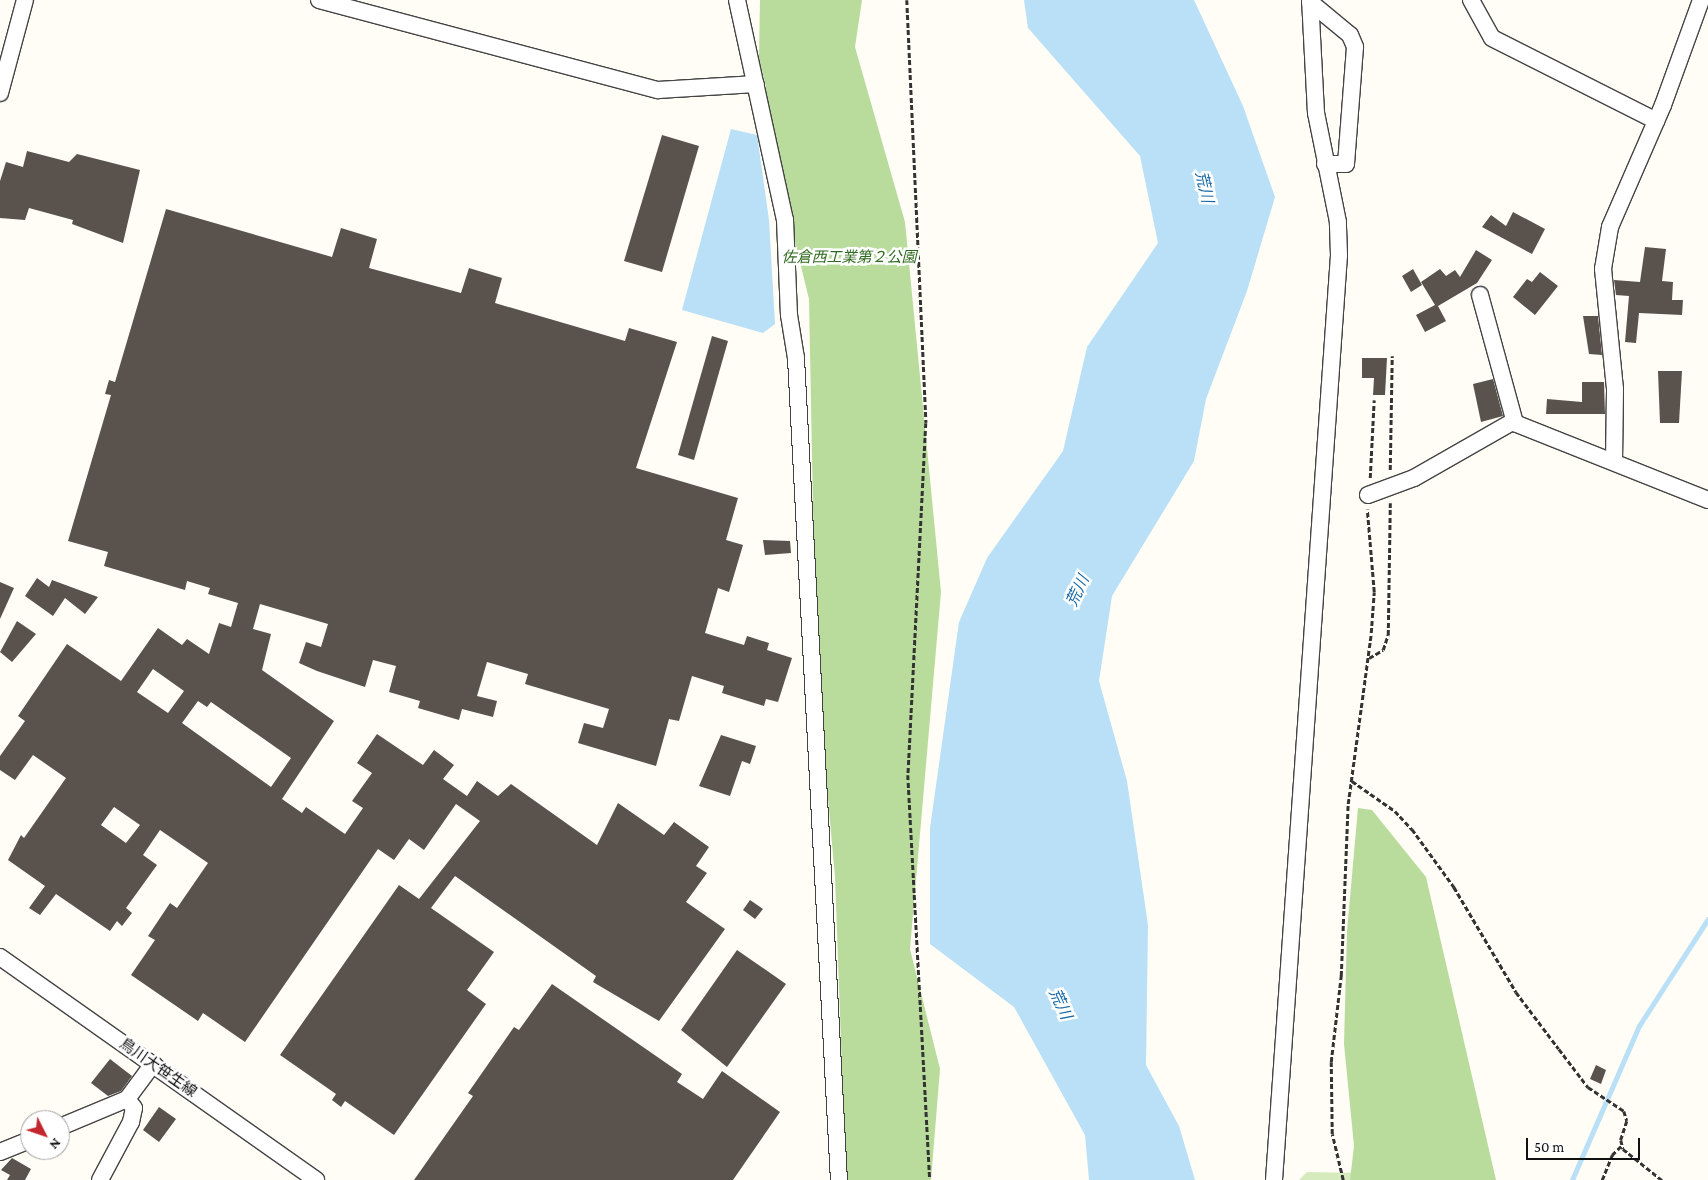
<!DOCTYPE html>
<meta charset="utf-8">
<style>
body{margin:0}
#map{position:relative;width:1708px;height:1180px;overflow:hidden;background:#fffdf5;font-family:"Crimson Pro","Noto Sans JP",serif}
div>[style]{position:absolute}
[style*='--x']{left:calc(var(--x)*1px);top:calc(var(--y)*1px);width:calc(var(--w)*1px);rotate:calc(var(--a)*1deg)}
.green>*{inset:0;background:#d5ebbd}
.forest>*{inset:0;background:#b9dc9c}
.water>*{inset:0;background:#b9e0f7}
.stream>*{height:4.5px;margin:-2.25px;padding:0 2.25px;transform-origin:2.25px;border-radius:2.25px;background:#b9e0f7}
.building>*{inset:0;background:#5a524d}
.path>*{height:2.5px;margin-top:-1.25px;transform-origin:0;background:repeating-linear-gradient(90deg,#333 0 5px,transparent 0 7.5px)}
.roads{filter:drop-shadow(1px 0 #444) drop-shadow(-1px 0 #444) drop-shadow(0 1px #444) drop-shadow(0 -1px #444)}
.minor>*{height:16px;margin:-8px;padding:0 8px;transform-origin:8px;border-radius:8px;background:#fff}
span{translate:-50% -50%;white-space:nowrap;text-align:center;line-height:1.15;-webkit-text-stroke:5px #fff;paint-order:stroke}
.park-label{font-size:15px;color:#2f6b1f;font-style:italic}
.street-label{font-size:15px;color:#111}
.water-label{font-size:16px;color:#1768a6;font-style:italic}
.north{position:absolute;left:20px;top:1110px;width:50px;height:50px;box-sizing:border-box;background:#fff;border:1px solid #a0a0a0;border-radius:50%;rotate:131deg;font-size:14px;font-weight:700;line-height:20px;text-align:center;color:#111}
.north::after{content:'';display:block;margin:auto;width:18px;height:22px;background:#c4262e;clip-path:polygon(50% 0,100% 100%,50% 72%,0 100%)}
.scale{position:absolute;left:1526px;top:1138px;width:114px;height:22px;box-sizing:border-box;border:2px solid #111;border-top:0;padding-left:6px;font-size:15px;line-height:18px;white-space:nowrap;color:#111;-webkit-text-stroke:4px #fff;paint-order:stroke}
</style>
<div id="map">
<div class="green">
<i style="clip-path:polygon(1307px 1172px,1365px 1173px,1371px 1180px,1299px 1180px)"></i>
</div>
<div class="forest">
<i style="clip-path:polygon(760px 0,862px 0,855px 47px,905px 222px,941px 592px,910px 949px,940px 1069px,931px 1180px,846px 1180px,835px 877px,816px 664px,809px 299px,762px 107px,766px 87px,759px 58px)"></i>
<i style="clip-path:polygon(1358px 808px,1372px 810px,1426px 877px,1496px 1180px,1350px 1180px,1354px 1146px,1344px 1044px,1347px 931px)"></i>
</div>
<div class="water">
<i style="clip-path:polygon(1024px 0,1194px 0,1243px 106px,1275px 197px,1247px 291px,1206px 399px,1194px 461px,1112px 596px,1099px 681px,1127px 781px,1148px 925px,1146px 1065px,1179px 1126px,1195px 1180px,1089px 1180px,1085px 1135px,1014px 1007px,930px 944px,930px 828px,959px 622px,987px 558px,1063px 451px,1087px 347px,1158px 243px,1140px 156px,1028px 28px)"></i>
<i style="clip-path:polygon(731px 129px,757px 135px,769px 220px,775px 324px,763px 333px,682px 310px)"></i>
</div>
<div class="stream">
<i style="--x:1572;--y:1180;--w:168;--a:-66.5"></i>
<i style="--x:1639;--y:1026;--w:127;--a:-57.2"></i>
</div>
<div class="building">
<i style="clip-path:polygon(662px 135px,699px 146px,662px 272px,624px 261px)"></i>
<i style="clip-path:polygon(27px 151px,69px 162px,77px 154px,140px 170px,123px 243px,72px 224px,73px 220px,29px 208px,25px 220px,0 218px,0 181px,6px 162px,23px 167px)"></i>
<i style="clip-path:polygon(evenodd,166px 209px,332px 257px,341px 228px,377px 239px,369px 268px,461px 293px,469px 268px,502px 278px,495px 303px,625px 341px,629px 328px,677px 342px,636px 468px,738px 498px,726px 540px,743px 545px,729px 592px,718px 588px,705px 633px,744px 645px,747px 636px,769px 643px,767px 650px,792px 658px,778px 702px,766px 699px,764px 706px,722px 693px,724px 686px,692px 676px,679px 721px,669px 719px,656px 766px,578px 743px,584px 723px,603px 728px,609px 709px,525px 684px,528px 674px,487px 662px,477px 696px,497px 701px,493px 717px,462px 709px,459px 720px,418px 708px,420px 701px,389px 692px,396px 666px,373px 660px,365px 687px,317px 671px,299px 663px,306px 642px,321px 647px,328px 624px,260px 604px,253px 629px,271px 634px,262px 670px,334px 721px,282px 799px,302px 813px,306px 807px,345px 834px,363px 808px,352px 801px,372px 773px,357px 763px,377px 734px,423px 765px,434px 750px,454px 765px,443px 779px,467px 796px,477px 781px,498px 796px,511px 784px,597px 845px,618px 803px,664px 835px,674px 822px,709px 847px,696px 866px,707px 873px,686px 902px,725px 929px,659px 1021px,593px 982px,596px 976px,455px 876px,431px 908px,494px 952px,467px 990px,486px 1004px,394px 1135px,345px 1101px,341px 1107px,332px 1100px,336px 1094px,280px 1055px,399px 885px,419px 899px,480px 821px,456px 804px,424px 850px,409px 839px,394px 860px,378px 849px,245px 1042px,203px 1013px,198px 1021px,131px 975px,155px 940px,148px 936px,170px 903px,177px 908px,208px 863px,160px 830px,143px 855px,157px 865px,126px 908px,132px 913px,122px 926px,117px 921px,110px 931px,56px 894px,40px 915px,29px 908px,45px 886px,8px 860px,21px 835px,24px 838px,66px 778px,33px 755px,15px 780px,0 770px,0 756px,25px 721px,18px 716px,67px 644px,121px 681px,158px 628px,182px 645px,187px 639px,209px 654px,219px 623px,231px 627px,238px 603px,208px 594px,210px 588px,187px 581px,185px 590px,104px 566px,108px 552px,68px 541px,111px 395px,105px 394px,109px 380px,115px 382px,166px 209px,153px 669px,184px 691px,168px 713px,137px 692px,153px 669px,166px 209px,198px 701px,207px 707px,211px 702px,291px 758px,271px 787px,182px 723px,198px 701px,166px 209px,114px 807px,140px 825px,126px 843px,101px 825px,114px 807px)"></i>
<i style="clip-path:polygon(1513px 212px,1545px 229px,1532px 254px,1482px 227px,1491px 215px,1506px 226px)"></i>
<i style="clip-path:polygon(1645px 247px,1666px 249px,1662px 281px,1673px 282px,1672px 300px,1683px 300px,1682px 315px,1639px 313px,1636px 343px,1625px 342px,1629px 296px,1616px 295px,1614px 280px,1640px 282px)"></i>
<i style="clip-path:polygon(1476px 250px,1492px 260px,1477px 283px,1438px 306px,1446px 321px,1425px 332px,1416px 315px,1435px 305px,1421px 282px,1440px 269px,1446px 276px,1455px 270px,1460px 277px)"></i>
<i style="clip-path:polygon(1413px 269px,1422px 285px,1411px 292px,1402px 276px)"></i>
<i style="clip-path:polygon(1540px 272px,1558px 286px,1535px 315px,1513px 297px,1527px 279px,1532px 282px)"></i>
<i style="clip-path:polygon(1583px 316px,1598px 316px,1602px 355px,1589px 354px)"></i>
<i style="clip-path:polygon(712px 336px,728px 341px,694px 460px,678px 455px)"></i>
<i style="clip-path:polygon(1362px 358px,1387px 358px,1385px 395px,1373px 395px,1374px 378px,1362px 378px)"></i>
<i style="clip-path:polygon(1658px 371px,1682px 371px,1679px 423px,1660px 423px)"></i>
<i style="clip-path:polygon(1493px 379px,1503px 416px,1481px 422px,1473px 384px)"></i>
<i style="clip-path:polygon(1582px 382px,1604px 382px,1605px 414px,1546px 414px,1547px 399px,1582px 402px)"></i>
<i style="clip-path:polygon(763px 540px,790px 541px,791px 553px,765px 555px)"></i>
<i style="clip-path:polygon(37px 578px,49px 587px,52px 580px,98px 597px,85px 614px,65px 598px,53px 616px,25px 596px)"></i>
<i style="clip-path:polygon(0 582px,14px 588px,0 619px)"></i>
<i style="clip-path:polygon(17px 621px,36px 634px,12px 662px,0 652px)"></i>
<i style="clip-path:polygon(721px 735px,756px 746px,750px 764px,742px 761px,730px 796px,699px 786px)"></i>
<i style="clip-path:polygon(750px 900px,763px 909px,755px 919px,743px 910px)"></i>
<i style="clip-path:polygon(737px 950px,786px 984px,727px 1067px,681px 1030px)"></i>
<i style="clip-path:polygon(552px 984px,682px 1074px,677px 1082px,703px 1099px,722px 1071px,780px 1112px,733px 1180px,414px 1180px,473px 1096px,468px 1093px,514px 1027px,519px 1030px)"></i>
<i style="clip-path:polygon(110px 1059px,132px 1076px,121px 1091px,108px 1096px,91px 1083px)"></i>
<i style="clip-path:polygon(1596px 1065px,1606px 1070px,1601px 1084px,1590px 1079px)"></i>
<i style="clip-path:polygon(159px 1107px,176px 1119px,159px 1142px,143px 1130px)"></i>
<i style="clip-path:polygon(12px 1158px,31px 1169px,25px 1180px,7px 1180px,10px 1175px,1px 1170px)"></i>
</div>
<div class="path">
<i style="--x:907;--y:0;--w:423;--a:87.4"></i>
<i style="--x:926;--y:423;--w:352;--a:92.9"></i>
<i style="--x:908;--y:775;--w:406;--a:86.9"></i>
<i style="--x:1390;--y:470;--w:114;--a:-89"></i>
<i style="--x:1370;--y:478;--w:78;--a:-87.1"></i>
<i style="--x:1369;--y:658;--w:16;--a:-30"></i>
<i style="--x:1383;--y:650;--w:16;--a:-72"></i>
<i style="--x:1388;--y:635;--w:132;--a:-89.1"></i>
<i style="--x:1352;--y:781;--w:52;--a:34.9"></i>
<i style="--x:1395;--y:811;--w:25;--a:47"></i>
<i style="--x:1412;--y:829;--w:72;--a:54.1"></i>
<i style="--x:1454;--y:887;--w:122;--a:59.4"></i>
<i style="--x:1516;--y:992;--w:71;--a:53"></i>
<i style="--x:1559;--y:1049;--w:48;--a:52.7"></i>
<i style="--x:1588;--y:1087;--w:43;--a:33.7"></i>
<i style="--x:1624;--y:1111;--w:10;--a:73"></i>
<i style="--x:1627;--y:1121;--w:20;--a:108"></i>
<i style="--x:1621;--y:1140;--w:9;--a:77"></i>
<i style="--x:1623;--y:1149;--w:50;--a:38.5"></i>
<i style="--x:1343;--y:1180;--w:47;--a:-103.4"></i>
<i style="--x:1332;--y:1134;--w:72;--a:-90.8"></i>
<i style="--x:1331;--y:1062;--w:87;--a:-83.4"></i>
<i style="--x:1341;--y:976;--w:172;--a:-87.7"></i>
<i style="--x:1348;--y:804;--w:173;--a:-82.3"></i>
<i style="--x:1371;--y:633;--w:41;--a:-85.8"></i>
<i style="--x:1374;--y:592;--w:83;--a:-94.8"></i>
<i style="--x:1602;--y:1180;--w:27;--a:-68"></i>
<i style="--x:1612;--y:1155;--w:13;--a:-45"></i>
</div>
<div class="roads">
<div class="minor">
<i style="--x:319;--y:0;--w:351;--a:14.9"></i>
<i style="--x:658;--y:90;--w:98;--a:-3.5"></i>
<i style="--x:737;--y:0;--w:225;--a:77.7"></i>
<i style="--x:785;--y:220;--w:95;--a:87.6"></i>
<i style="--x:789;--y:315;--w:44;--a:80.8"></i>
<i style="--x:796;--y:358;--w:823;--a:87.01"></i>
<i style="--x:1471;--y:0;--w:43;--a:61.1"></i>
<i style="--x:1492;--y:38;--w:184;--a:26.8"></i>
<i style="--x:1310;--y:2;--w:52;--a:39.5"></i>
<i style="--x:1350;--y:35;--w:13;--a:67"></i>
<i style="--x:1355;--y:47;--w:117;--a:94.4"></i>
<i style="--x:1346;--y:164;--w:21;--a:180"></i>
<i style="--x:0;--y:93;--w:96;--a:-75"></i>
<i style="--x:1480;--y:295;--w:133;--a:74.7"></i>
<i style="--x:1614;--y:462;--w:73;--a:-89.2"></i>
<i style="--x:1615;--y:389;--w:121;--a:-95.7"></i>
<i style="--x:1603;--y:269;--w:43;--a:-80.5"></i>
<i style="--x:1610;--y:227;--w:133;--a:-66.5"></i>
<i style="--x:1663;--y:105;--w:112;--a:-70.1"></i>
<i style="--x:1368;--y:495;--w:49;--a:-20.3"></i>
<i style="--x:1414;--y:478;--w:113;--a:-29.7"></i>
<i style="--x:1512;--y:422;--w:211;--a:21.7"></i>
<i style="--x:0;--y:957;--w:387;--a:35.2"></i>
<i style="--x:60;--y:1127;--w:73;--a:-22.7"></i>
<i style="--x:127;--y:1099;--w:44;--a:-53.4"></i>
<i style="--x:0;--y:1152;--w:32;--a:-22"></i>
<i style="--x:100;--y:1180;--w:66;--a:-61.9"></i>
<i style="--x:131;--y:1122;--w:14;--a:-78"></i>
<i style="--x:134;--y:1108;--w:11;--a:-128"></i>
<i style="--x:1274;--y:1180;--w:927;--a:-85.98"></i>
<i style="--x:1339;--y:255;--w:33;--a:-92"></i>
<i style="--x:1338;--y:222;--w:111;--a:-101.4"></i>
<i style="--x:1316;--y:113;--w:113;--a:-93"></i>
</div>
</div>
<div class="park-label">
<span style="left:849px;top:258px">佐倉西工業第２公園</span>
</div>
<div class="street-label">
<span style="left:158px;top:1068px;rotate:35deg">鳥川大笹生線</span>
</div>
<div class="water-label">
<span style="left:1204px;top:187px;rotate:77deg">荒川</span>
<span style="left:1078px;top:591px;rotate:-65deg">荒川</span>
<span style="left:1060px;top:1004px;rotate:65deg">荒川</span>
</div>
<div class="north">N</div>
<div class="scale">50 m</div>
</div>
